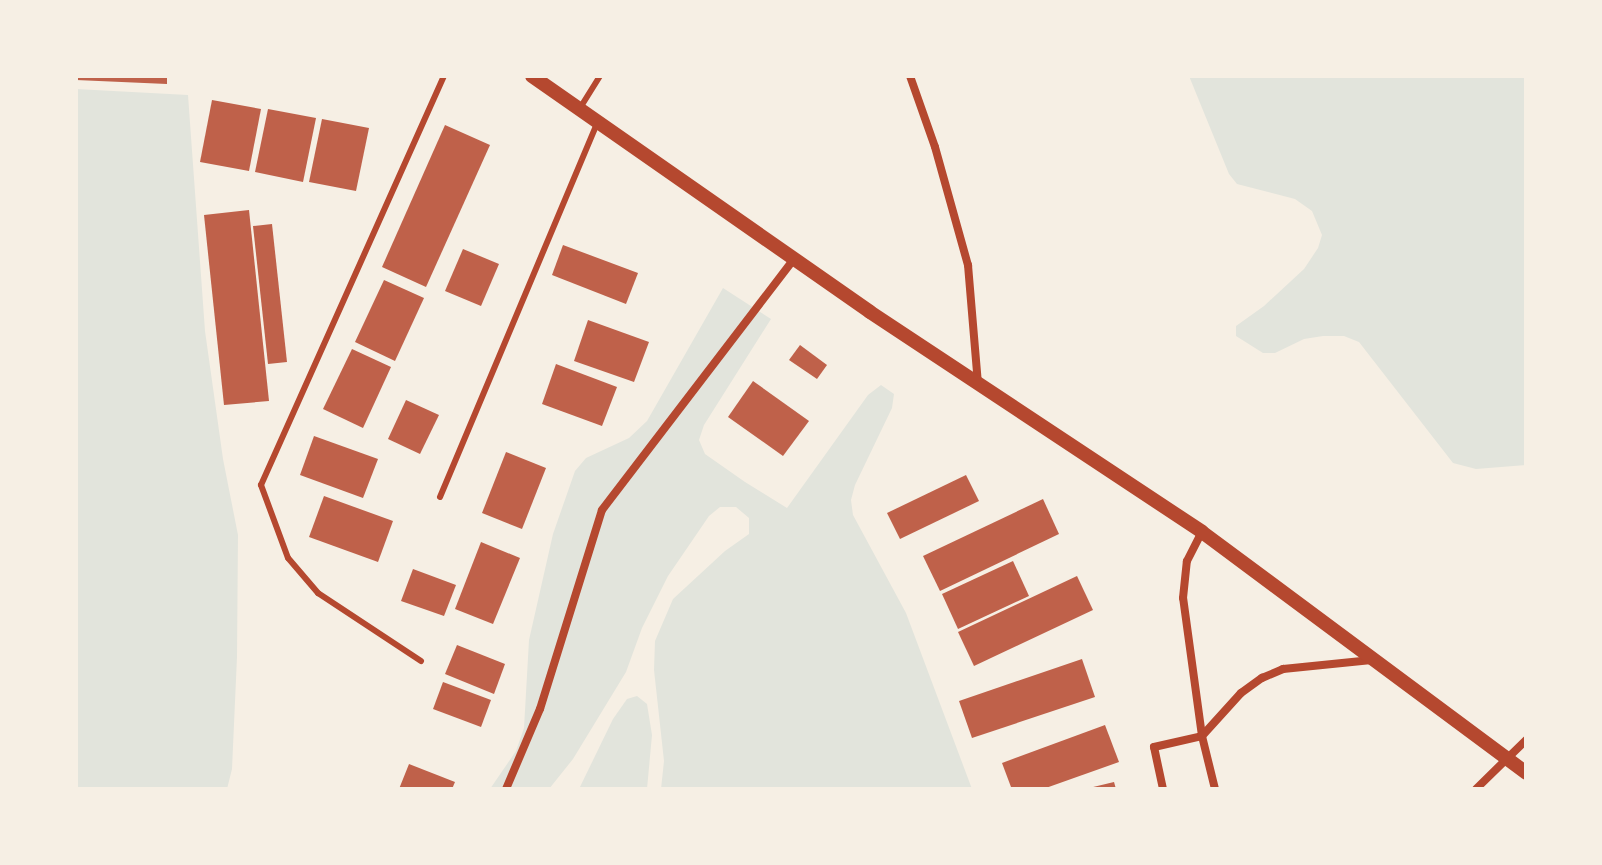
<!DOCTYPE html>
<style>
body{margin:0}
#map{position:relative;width:1602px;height:865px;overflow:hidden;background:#f6efe4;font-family:Mulish,sans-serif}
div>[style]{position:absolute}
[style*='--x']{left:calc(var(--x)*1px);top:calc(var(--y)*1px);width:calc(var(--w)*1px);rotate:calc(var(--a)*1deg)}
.green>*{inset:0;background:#e2e4dc}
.building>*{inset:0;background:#bf614a}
.service>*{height:6px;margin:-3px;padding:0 3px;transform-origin:3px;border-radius:3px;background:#b5482f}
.minor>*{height:8px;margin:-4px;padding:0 4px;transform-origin:4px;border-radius:4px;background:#b5482f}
.tertiary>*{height:14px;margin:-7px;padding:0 7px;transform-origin:7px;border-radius:7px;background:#b5482f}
span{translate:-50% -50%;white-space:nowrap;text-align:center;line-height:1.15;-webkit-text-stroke:6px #f6efe4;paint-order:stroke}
.frame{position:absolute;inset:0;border:78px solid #f6efe4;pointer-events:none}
</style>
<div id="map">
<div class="green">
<i style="clip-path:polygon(1189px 76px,1526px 76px,1526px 465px,1476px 469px,1453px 463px,1359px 342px,1344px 336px,1323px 336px,1304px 339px,1275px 353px,1263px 353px,1236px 336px,1236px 326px,1264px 306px,1304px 269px,1318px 248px,1322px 235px,1312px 211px,1295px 199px,1237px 184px,1229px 174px)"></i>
<i style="clip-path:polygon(76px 89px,188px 95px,205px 331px,223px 459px,238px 535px,237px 657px,232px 769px,227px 789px,76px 789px)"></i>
<i style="clip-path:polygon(723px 288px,771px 319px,704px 425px,699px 440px,705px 454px,745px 482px,787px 508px,868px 395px,881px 385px,894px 394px,892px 408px,855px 485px,851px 500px,853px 515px,906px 613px,972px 789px,661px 789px,664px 761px,654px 670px,655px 641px,673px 599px,725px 551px,749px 534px,749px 518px,736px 507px,720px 507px,709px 516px,668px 576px,642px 628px,626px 672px,573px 759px,549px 789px,490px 789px,516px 751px,524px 728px,529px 640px,553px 534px,575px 471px,586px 458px,629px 438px,647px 421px)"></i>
<i style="clip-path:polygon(637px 696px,647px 704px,652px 735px,647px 789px,579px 789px,613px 719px,627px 699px)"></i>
</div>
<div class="building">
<i style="clip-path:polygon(76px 76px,167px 76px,167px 84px,76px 80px)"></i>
<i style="clip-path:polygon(212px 100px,261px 109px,249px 171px,200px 162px)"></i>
<i style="clip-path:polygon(268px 109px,316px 118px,303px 182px,255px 172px)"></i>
<i style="clip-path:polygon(322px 119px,369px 128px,356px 191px,309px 182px)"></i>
<i style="clip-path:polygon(445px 125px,490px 145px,426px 287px,382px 267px)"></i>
<i style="clip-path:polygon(249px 210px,269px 401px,224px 405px,204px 215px)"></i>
<i style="clip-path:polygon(272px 224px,287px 362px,268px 364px,253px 226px)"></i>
<i style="clip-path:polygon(563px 245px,638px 273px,626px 304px,552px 275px)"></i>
<i style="clip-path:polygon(463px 249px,499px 264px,481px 306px,445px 291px)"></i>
<i style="clip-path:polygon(384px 280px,424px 298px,395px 361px,355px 342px)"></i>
<i style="clip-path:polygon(588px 320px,649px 342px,634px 382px,574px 361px)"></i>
<i style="clip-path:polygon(800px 345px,827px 365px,817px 379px,789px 360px)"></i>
<i style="clip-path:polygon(352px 349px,391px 367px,363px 428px,323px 409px)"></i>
<i style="clip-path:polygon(556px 364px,617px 387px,602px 426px,542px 404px)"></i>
<i style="clip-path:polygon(753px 381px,809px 421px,783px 456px,728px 417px)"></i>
<i style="clip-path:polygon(406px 400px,439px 415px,420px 454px,388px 439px)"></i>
<i style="clip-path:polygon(314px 436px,378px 459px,363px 498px,300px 475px)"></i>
<i style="clip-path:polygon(506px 452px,546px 468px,522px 529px,482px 513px)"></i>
<i style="clip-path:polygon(966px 475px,979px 501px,900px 539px,887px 513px)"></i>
<i style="clip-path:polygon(324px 496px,393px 521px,378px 562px,309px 537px)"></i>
<i style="clip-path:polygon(1043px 499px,1059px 534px,940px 591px,923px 556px)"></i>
<i style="clip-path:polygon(481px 542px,520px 558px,493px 624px,455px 609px)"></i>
<i style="clip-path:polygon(1013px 561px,1029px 596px,958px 629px,942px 594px)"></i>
<i style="clip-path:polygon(413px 569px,456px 585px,444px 616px,401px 601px)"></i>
<i style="clip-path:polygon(1077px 576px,1093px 610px,974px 666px,958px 632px)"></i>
<i style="clip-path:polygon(457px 645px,505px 664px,494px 694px,445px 674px)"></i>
<i style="clip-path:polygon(1082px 659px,1095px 697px,972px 738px,959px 701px)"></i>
<i style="clip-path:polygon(443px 682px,491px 700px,481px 727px,433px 709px)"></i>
<i style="clip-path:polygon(1105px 725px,1119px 762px,1043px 789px,1011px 787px,1002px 763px)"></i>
<i style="clip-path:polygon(409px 764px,455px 782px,452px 789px,399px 789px)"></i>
<i style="clip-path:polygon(1114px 782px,1116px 789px,1090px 789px,1089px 788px)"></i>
</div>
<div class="service">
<i style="--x:580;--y:108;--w:38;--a:-58"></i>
<i style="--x:440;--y:497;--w:408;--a:-67.2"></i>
<i style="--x:421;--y:661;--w:123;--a:-146.6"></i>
<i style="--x:318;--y:593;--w:46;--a:-130.6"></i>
<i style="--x:288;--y:558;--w:78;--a:-110.3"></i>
<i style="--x:261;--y:485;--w:448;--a:-65.9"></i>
</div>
<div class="minor">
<i style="--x:910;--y:76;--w:75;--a:70.6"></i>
<i style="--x:935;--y:147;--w:123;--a:74.4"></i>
<i style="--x:968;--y:265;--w:119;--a:85.2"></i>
<i style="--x:506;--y:789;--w:87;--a:-67"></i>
<i style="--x:540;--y:709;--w:208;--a:-72.7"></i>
<i style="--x:602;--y:510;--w:316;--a:-52.6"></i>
<i style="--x:1163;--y:789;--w:43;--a:-102.1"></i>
<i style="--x:1154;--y:747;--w:49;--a:-12.9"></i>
<i style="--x:1202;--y:736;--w:139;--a:-97.8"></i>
<i style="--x:1183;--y:598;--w:37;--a:-84"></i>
<i style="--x:1187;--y:561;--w:33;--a:-63"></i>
<i style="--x:1215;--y:789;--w:55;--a:-103.8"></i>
<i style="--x:1202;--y:736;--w:58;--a:-47.8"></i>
<i style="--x:1241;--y:693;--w:26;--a:-36"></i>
<i style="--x:1262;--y:678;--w:23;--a:-23"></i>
<i style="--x:1283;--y:669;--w:89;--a:-5.8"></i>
<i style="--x:1476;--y:789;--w:70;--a:-44.4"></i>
</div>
<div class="tertiary">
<i style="--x:532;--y:76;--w:412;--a:34.9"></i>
<i style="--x:870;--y:312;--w:398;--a:33.5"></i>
<i style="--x:1202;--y:532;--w:404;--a:36.6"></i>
</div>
<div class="frame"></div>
</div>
